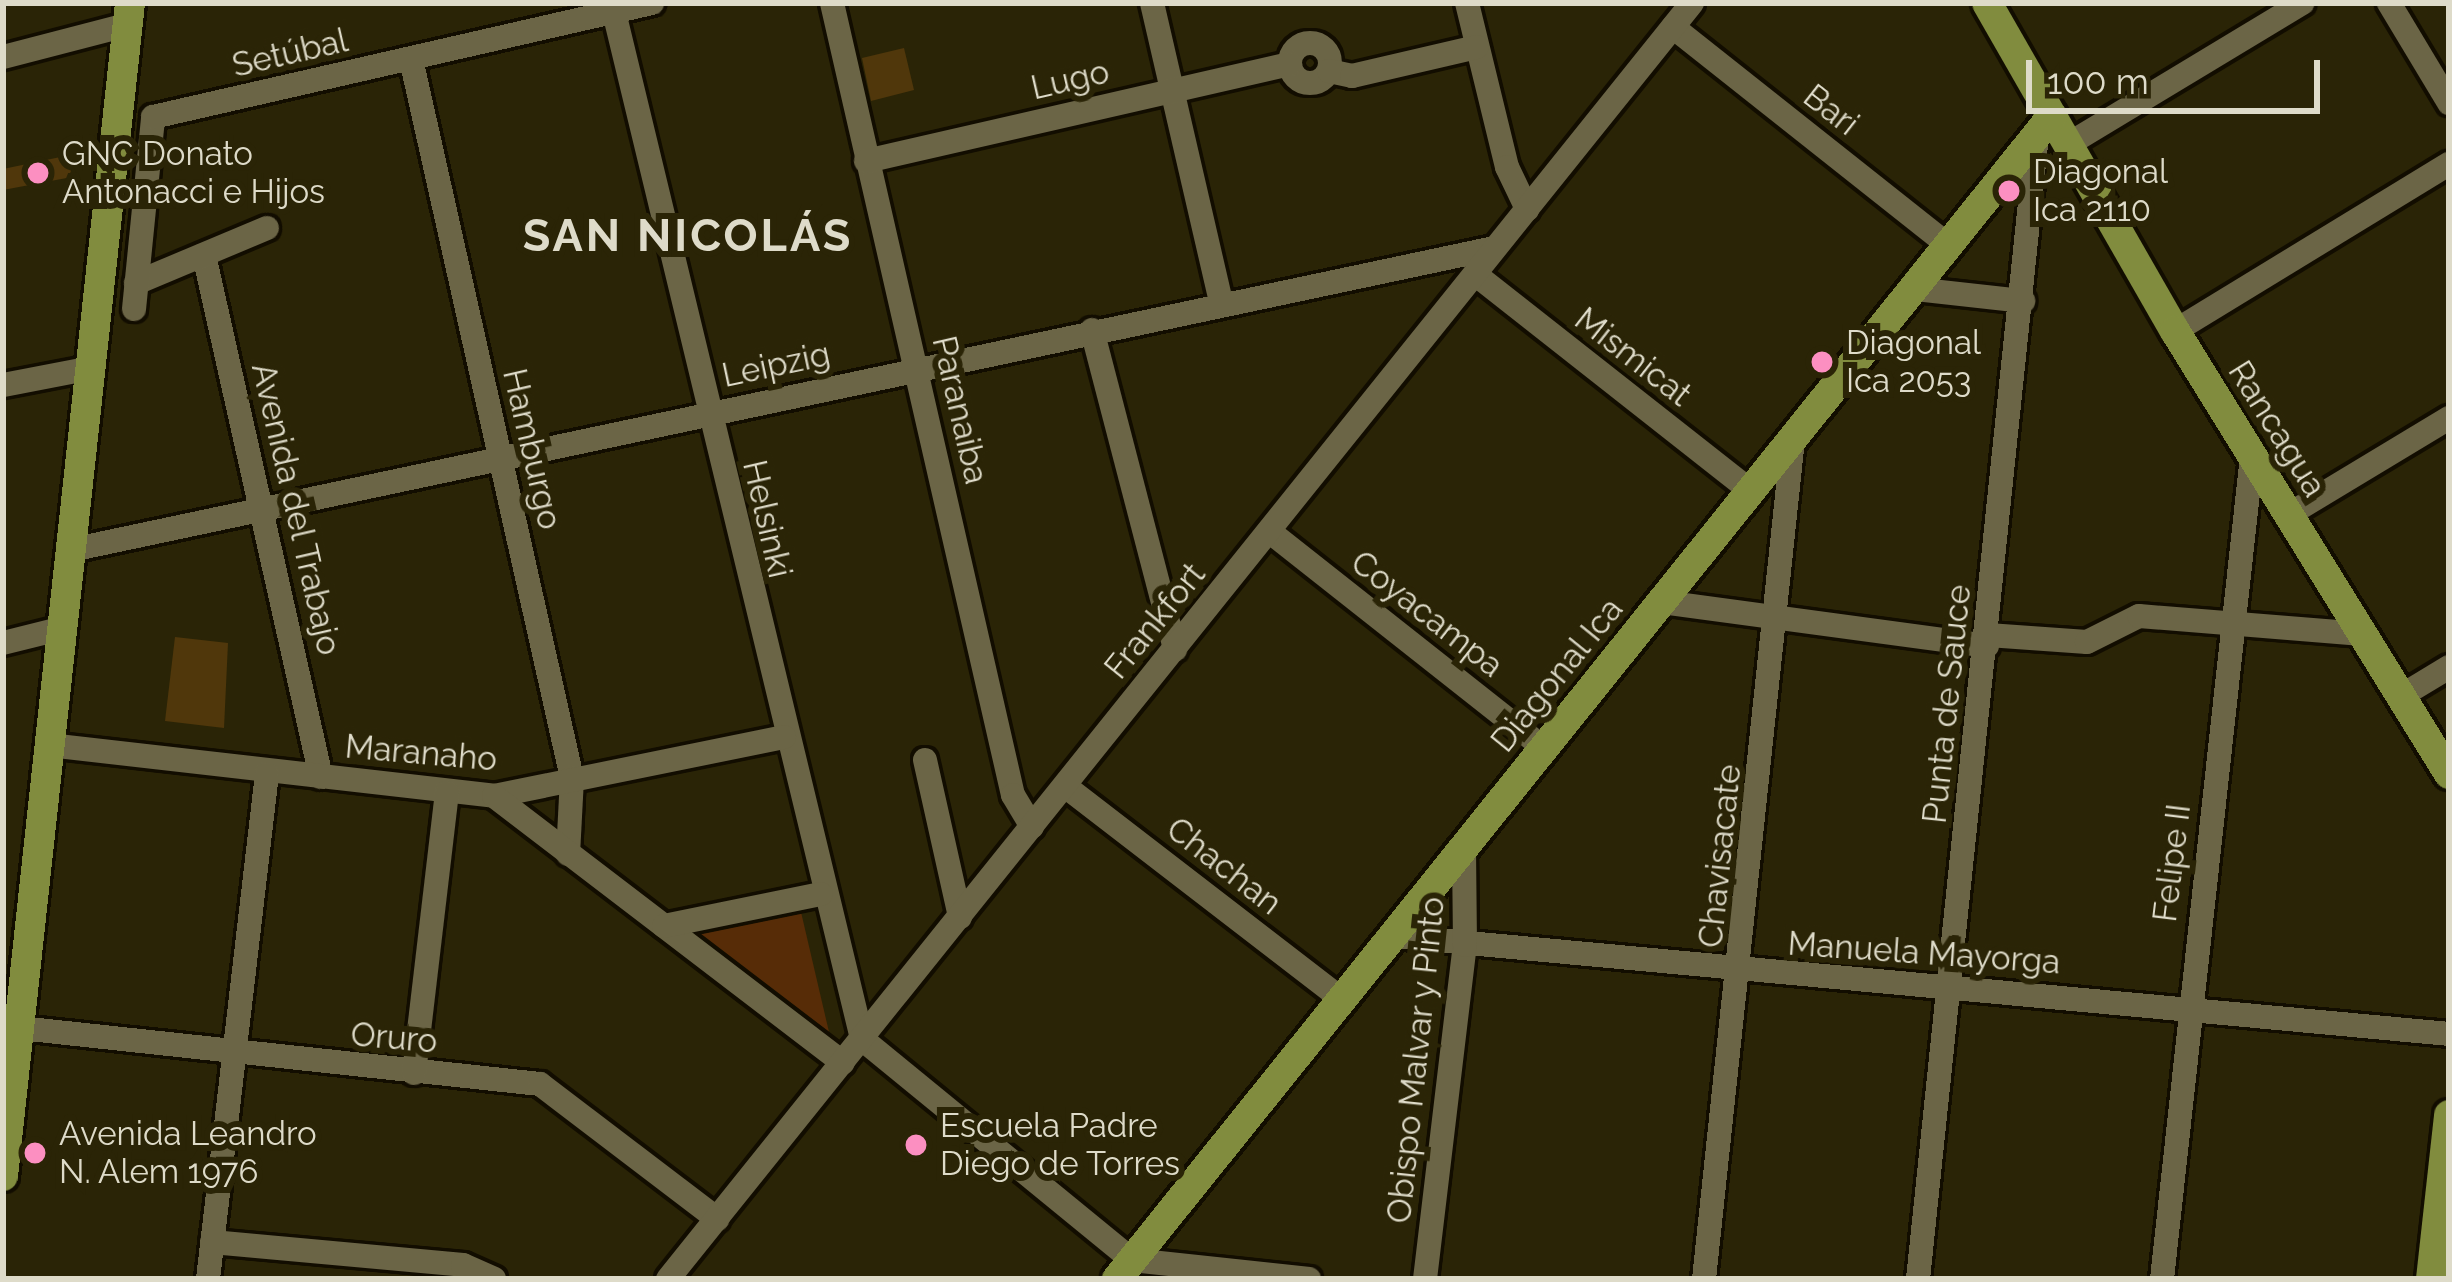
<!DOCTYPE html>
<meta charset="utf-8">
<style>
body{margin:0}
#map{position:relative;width:2452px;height:1282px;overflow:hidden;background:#2a2406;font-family:Raleway,sans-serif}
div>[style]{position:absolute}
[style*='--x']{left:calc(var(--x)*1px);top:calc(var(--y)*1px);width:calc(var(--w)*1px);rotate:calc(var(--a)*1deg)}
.green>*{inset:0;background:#572c07}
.building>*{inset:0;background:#50370b}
.roads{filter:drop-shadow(3px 0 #120d00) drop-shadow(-3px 0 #120d00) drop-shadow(0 3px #120d00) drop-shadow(0 -3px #120d00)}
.minor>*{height:24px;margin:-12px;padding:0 12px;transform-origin:12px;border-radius:12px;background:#6b6546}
.minor>.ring{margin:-12px;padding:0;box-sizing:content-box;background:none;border:24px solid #6b6546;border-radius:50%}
.major>*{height:30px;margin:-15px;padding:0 15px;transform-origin:15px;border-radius:15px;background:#818c3e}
.dots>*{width:33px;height:33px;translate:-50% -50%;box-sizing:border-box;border:6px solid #2a2406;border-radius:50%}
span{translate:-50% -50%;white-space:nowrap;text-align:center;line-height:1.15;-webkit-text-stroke:12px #2a2406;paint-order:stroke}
.street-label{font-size:33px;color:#dedbc9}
.poi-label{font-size:33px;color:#dedbc9}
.left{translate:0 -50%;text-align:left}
.district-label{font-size:45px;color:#dedbc9;font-weight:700;letter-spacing:3px}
.frame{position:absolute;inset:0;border:6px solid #dedbc9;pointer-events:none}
.scale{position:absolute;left:2026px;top:60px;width:294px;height:54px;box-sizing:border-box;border:6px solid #dedbc9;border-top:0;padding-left:15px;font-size:36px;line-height:42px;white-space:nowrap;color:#dedbc9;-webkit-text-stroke:9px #2a2406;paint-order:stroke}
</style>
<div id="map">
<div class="green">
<i style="clip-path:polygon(801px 912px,829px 1032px,697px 933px)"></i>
</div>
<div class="building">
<i style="clip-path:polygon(904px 48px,914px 90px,871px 101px,862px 58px)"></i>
<i style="clip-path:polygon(70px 155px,72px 177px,3px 190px,3px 169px)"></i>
<i style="clip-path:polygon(175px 637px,228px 643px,224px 728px,165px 721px)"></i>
</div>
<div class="roads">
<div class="minor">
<i style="--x:832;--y:3;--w:812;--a:77.13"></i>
<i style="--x:1013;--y:795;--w:37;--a:59"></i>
<i style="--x:1152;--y:3;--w:307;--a:77"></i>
<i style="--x:1467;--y:3;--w:169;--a:76.3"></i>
<i style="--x:1507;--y:167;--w:47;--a:64.5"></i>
<i style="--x:2389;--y:3;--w:117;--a:59"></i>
<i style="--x:614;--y:12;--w:1057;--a:76.42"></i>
<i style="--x:862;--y:1039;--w:349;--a:39.3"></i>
<i style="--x:1132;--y:1260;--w:178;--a:6.1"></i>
<i style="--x:1673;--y:27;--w:352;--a:38.4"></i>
<i class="ring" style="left:1290px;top:43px;width:16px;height:16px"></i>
<i style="--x:3;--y:57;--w:128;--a:-14.5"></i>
<i style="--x:411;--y:59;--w:737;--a:77.38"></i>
<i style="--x:572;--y:778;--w:76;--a:93"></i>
<i style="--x:1329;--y:71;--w:24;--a:12"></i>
<i style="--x:1352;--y:76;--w:128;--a:-13.1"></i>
<i style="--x:2067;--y:145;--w:275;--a:-31.1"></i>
<i style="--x:866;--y:161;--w:435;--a:-12.9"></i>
<i style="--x:204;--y:255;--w:535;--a:77.37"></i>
<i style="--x:1475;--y:274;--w:351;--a:38.2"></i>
<i style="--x:136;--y:283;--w:142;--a:-22.8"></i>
<i style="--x:1914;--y:289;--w:110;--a:6.3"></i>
<i style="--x:134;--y:309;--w:193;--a:-84.3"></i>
<i style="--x:153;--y:117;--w:512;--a:-12.87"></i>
<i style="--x:1092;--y:330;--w:330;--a:75.4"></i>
<i style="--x:2175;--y:331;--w:321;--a:-31.4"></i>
<i style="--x:3;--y:385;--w:90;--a:-10.9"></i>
<i style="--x:2288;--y:515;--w:188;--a:-31.1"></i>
<i style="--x:1269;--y:531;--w:350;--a:38.3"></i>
<i style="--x:71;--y:550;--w:1455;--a:-11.98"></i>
<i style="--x:1662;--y:602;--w:328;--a:7.7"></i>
<i style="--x:1988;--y:635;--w:99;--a:4"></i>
<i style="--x:2087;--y:642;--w:58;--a:-26.6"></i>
<i style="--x:2139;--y:616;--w:224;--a:4.6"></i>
<i style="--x:3;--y:643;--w:62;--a:-14"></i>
<i style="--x:2401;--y:696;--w:56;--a:-31.1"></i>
<i style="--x:49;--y:745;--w:448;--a:6.5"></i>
<i style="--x:494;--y:796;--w:296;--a:-11.5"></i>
<i style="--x:925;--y:760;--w:161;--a:77.4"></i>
<i style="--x:1065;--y:786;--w:349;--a:37.6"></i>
<i style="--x:494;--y:796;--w:439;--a:37.4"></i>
<i style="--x:664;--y:926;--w:160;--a:-11.5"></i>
<i style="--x:1393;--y:936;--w:1061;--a:5.3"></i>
<i style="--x:20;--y:1028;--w:523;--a:6.15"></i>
<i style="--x:540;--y:1084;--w:223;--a:37.3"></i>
<i style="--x:414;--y:1073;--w:282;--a:-83.3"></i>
<i style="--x:212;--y:1242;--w:252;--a:5.2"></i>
<i style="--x:463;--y:1265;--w:34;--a:24"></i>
<i style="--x:208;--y:1279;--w:508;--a:-83.34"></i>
<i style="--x:668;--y:1279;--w:1636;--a:-51.25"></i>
<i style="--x:1425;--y:1279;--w:336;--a:-83.2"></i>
<i style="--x:1465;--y:945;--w:97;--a:-90.6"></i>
<i style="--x:1704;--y:1279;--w:845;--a:-83.95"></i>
<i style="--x:1918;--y:1279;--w:1149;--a:-84.06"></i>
<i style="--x:2162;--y:1279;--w:828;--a:-83.76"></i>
</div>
<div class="major">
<i style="--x:1987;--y:3;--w:378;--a:60.2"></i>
<i style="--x:2175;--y:331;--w:521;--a:58.26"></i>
<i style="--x:3;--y:1176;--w:1180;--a:-83.82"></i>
<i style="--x:1117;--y:1279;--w:1492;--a:-51.2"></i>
<i style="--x:2431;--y:1279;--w:165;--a:-83.7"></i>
</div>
</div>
<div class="dots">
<i style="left:38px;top:173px;background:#fc8fc1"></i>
<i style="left:2009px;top:191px;background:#fc8fc1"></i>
<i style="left:1822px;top:362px;background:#fc8fc1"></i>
<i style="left:916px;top:1145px;background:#fc8fc1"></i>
<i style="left:35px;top:1153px;background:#fc8fc1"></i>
</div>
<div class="street-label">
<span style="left:290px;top:53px;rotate:-13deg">Setúbal</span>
<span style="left:1070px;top:80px;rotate:-13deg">Lugo</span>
<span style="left:1831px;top:110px;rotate:38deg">Bari</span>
<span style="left:1633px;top:357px;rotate:38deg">Mismicat</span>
<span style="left:776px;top:365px;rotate:-12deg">Leipzig</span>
<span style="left:960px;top:410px;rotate:77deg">Paranaiba</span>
<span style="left:2277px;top:429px;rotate:58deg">Rancagua</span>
<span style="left:532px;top:449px;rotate:77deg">Hamburgo</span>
<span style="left:296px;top:509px;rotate:77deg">Avenida del Trabajo</span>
<span style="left:767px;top:519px;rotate:77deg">Helsinki</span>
<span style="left:1427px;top:614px;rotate:38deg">Coyacampa</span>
<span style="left:1155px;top:621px;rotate:-51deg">Frankfort</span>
<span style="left:1557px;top:675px;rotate:-51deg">Diagonal Ica</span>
<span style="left:1947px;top:704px;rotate:-84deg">Punta de Sauce</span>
<span style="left:421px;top:753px;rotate:5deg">Maranaho</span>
<span style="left:1720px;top:856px;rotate:-84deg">Chavisacate</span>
<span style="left:2172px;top:863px;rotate:-83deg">Felipe II</span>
<span style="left:1224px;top:866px;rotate:38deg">Chachan</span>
<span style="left:1924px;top:953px;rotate:4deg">Manuela Mayorga</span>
<span style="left:394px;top:1038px;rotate:5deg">Oruro</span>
<span style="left:1416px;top:1060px;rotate:-84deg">Obispo Malvar y Pinto</span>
</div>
<div class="poi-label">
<span class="left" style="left:62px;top:173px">GNC Donato<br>Antonacci e Hijos</span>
<span class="left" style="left:2033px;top:191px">Diagonal<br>Ica 2110</span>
<span class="left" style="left:1846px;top:362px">Diagonal<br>Ica 2053</span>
<span class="left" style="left:940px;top:1145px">Escuela Padre<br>Diego de Torres</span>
<span class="left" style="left:59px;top:1153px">Avenida Leandro<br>N. Alem 1976</span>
</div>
<div class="district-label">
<span style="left:688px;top:236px">SAN NICOLÁS</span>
</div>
<div class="frame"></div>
<div class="scale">100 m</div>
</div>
